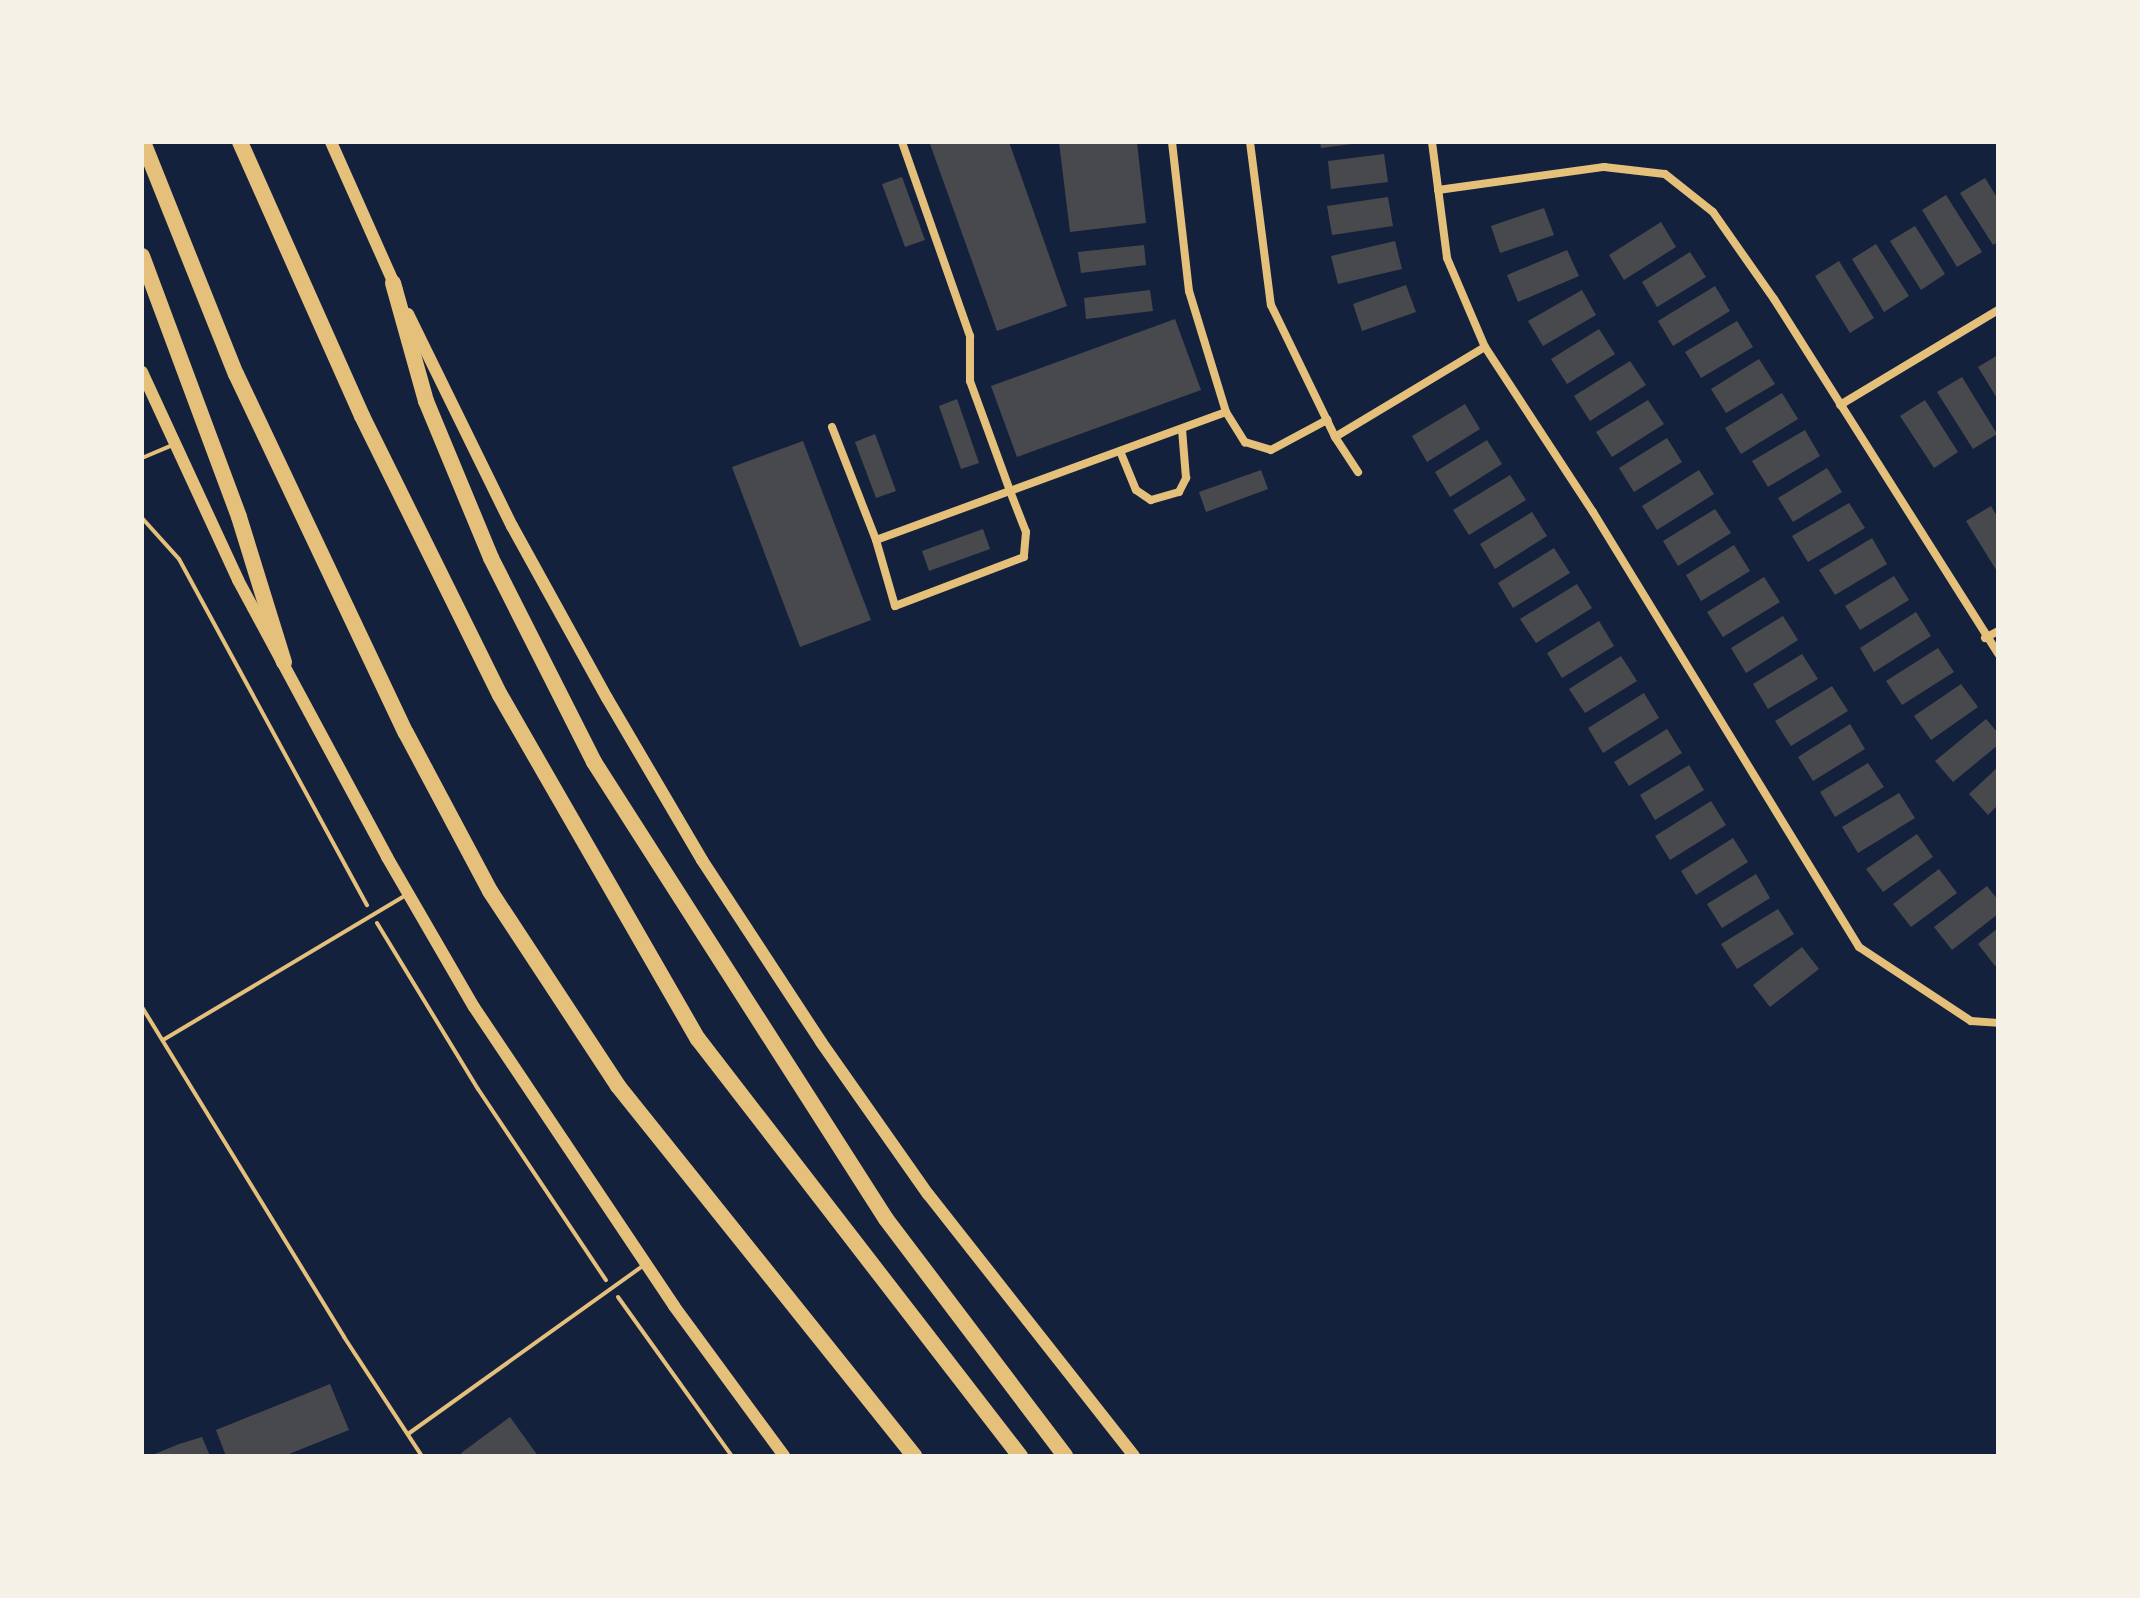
<!DOCTYPE html>
<style>
body{margin:0}
#map{position:relative;width:2140px;height:1598px;overflow:hidden;background:#14213d;font-family:"Open Sans",sans-serif}
div>[style]{position:absolute}
[style*='--x']{left:calc(var(--x)*1px);top:calc(var(--y)*1px);width:calc(var(--w)*1px);rotate:calc(var(--a)*1deg)}
.building>*{inset:0;background:#48494c}
.path>*{height:4px;margin:-2px;padding:0 2px;transform-origin:2px;border-radius:2px;background:#e5c07b}
.service>*{height:4px;margin:-2px;padding:0 2px;transform-origin:2px;border-radius:2px;background:#e5c07b}
.minor>*{height:8px;margin:-4px;padding:0 4px;transform-origin:4px;border-radius:4px;background:#e5c07b}
.secondary>*{height:12px;margin:-6px;padding:0 6px;transform-origin:6px;border-radius:6px;background:#e5c07b}
.motorway>*{height:16px;margin:-8px;padding:0 8px;transform-origin:8px;border-radius:8px;background:#e5c07b}
span{translate:-50% -50%;white-space:nowrap;text-align:center;line-height:1.15;-webkit-text-stroke:7px #f6f1e7;paint-order:stroke}
.frame{position:absolute;inset:0;border:144px solid #f6f1e7;pointer-events:none}
</style>
<div id="map">
<div class="building">
<i style="clip-path:polygon(935px 142px,1009px 142px,1067px 306px,997px 331px,930px 144px)"></i>
<i style="clip-path:polygon(1059px 142px,1137px 142px,1146px 223px,1070px 232px)"></i>
<i style="clip-path:polygon(1320px 142px,1352px 142px,1352px 144px,1321px 148px)"></i>
<i style="clip-path:polygon(1384px 154px,1388px 182px,1331px 189px,1328px 161px)"></i>
<i style="clip-path:polygon(902px 177px,925px 240px,905px 247px,882px 184px)"></i>
<i style="clip-path:polygon(1985px 178px,1998px 199px,1998px 242px,1993px 245px,1960px 193px)"></i>
<i style="clip-path:polygon(1946px 195px,1982px 252px,1957px 267px,1922px 210px)"></i>
<i style="clip-path:polygon(1388px 197px,1393px 226px,1332px 235px,1327px 206px)"></i>
<i style="clip-path:polygon(1544px 208px,1554px 235px,1500px 253px,1491px 226px)"></i>
<i style="clip-path:polygon(1661px 222px,1676px 247px,1624px 280px,1609px 255px)"></i>
<i style="clip-path:polygon(1915px 226px,1945px 274px,1921px 290px,1890px 241px)"></i>
<i style="clip-path:polygon(1395px 241px,1402px 269px,1338px 284px,1331px 256px)"></i>
<i style="clip-path:polygon(1876px 244px,1909px 296px,1884px 312px,1852px 259px)"></i>
<i style="clip-path:polygon(1144px 245px,1146px 265px,1081px 273px,1078px 252px)"></i>
<i style="clip-path:polygon(1567px 250px,1579px 276px,1518px 302px,1507px 275px)"></i>
<i style="clip-path:polygon(1690px 252px,1706px 277px,1657px 307px,1642px 282px)"></i>
<i style="clip-path:polygon(1839px 261px,1874px 318px,1850px 333px,1815px 276px)"></i>
<i style="clip-path:polygon(1406px 285px,1416px 312px,1362px 331px,1353px 304px)"></i>
<i style="clip-path:polygon(1715px 286px,1730px 311px,1673px 346px,1658px 321px)"></i>
<i style="clip-path:polygon(1150px 290px,1153px 311px,1086px 319px,1084px 298px)"></i>
<i style="clip-path:polygon(1582px 290px,1596px 315px,1543px 346px,1528px 321px)"></i>
<i style="clip-path:polygon(1175px 319px,1201px 390px,1017px 457px,991px 386px)"></i>
<i style="clip-path:polygon(1737px 321px,1753px 347px,1701px 378px,1685px 352px)"></i>
<i style="clip-path:polygon(1599px 329px,1615px 354px,1567px 384px,1551px 359px)"></i>
<i style="clip-path:polygon(1998px 355px,1998px 400px,1978px 367px)"></i>
<i style="clip-path:polygon(1759px 359px,1775px 384px,1726px 413px,1711px 389px)"></i>
<i style="clip-path:polygon(1630px 361px,1646px 385px,1590px 421px,1574px 396px)"></i>
<i style="clip-path:polygon(1962px 377px,1997px 434px,1973px 449px,1937px 392px)"></i>
<i style="clip-path:polygon(1782px 393px,1798px 419px,1741px 454px,1725px 428px)"></i>
<i style="clip-path:polygon(957px 399px,979px 463px,961px 469px,939px 406px)"></i>
<i style="clip-path:polygon(1648px 400px,1664px 424px,1612px 457px,1596px 432px)"></i>
<i style="clip-path:polygon(1925px 400px,1958px 452px,1934px 468px,1900px 416px)"></i>
<i style="clip-path:polygon(1465px 404px,1480px 429px,1427px 462px,1412px 436px)"></i>
<i style="clip-path:polygon(1805px 430px,1820px 456px,1768px 487px,1752px 461px)"></i>
<i style="clip-path:polygon(875px 434px,896px 491px,876px 498px,855px 442px)"></i>
<i style="clip-path:polygon(1667px 438px,1682px 462px,1634px 492px,1619px 468px)"></i>
<i style="clip-path:polygon(1487px 440px,1502px 464px,1450px 497px,1435px 472px)"></i>
<i style="clip-path:polygon(803px 441px,871px 620px,800px 647px,732px 467px)"></i>
<i style="clip-path:polygon(1827px 468px,1842px 492px,1793px 522px,1778px 498px)"></i>
<i style="clip-path:polygon(1261px 470px,1268px 489px,1206px 512px,1199px 492px)"></i>
<i style="clip-path:polygon(1699px 470px,1714px 494px,1657px 530px,1642px 506px)"></i>
<i style="clip-path:polygon(1510px 475px,1526px 500px,1469px 535px,1453px 510px)"></i>
<i style="clip-path:polygon(1849px 503px,1865px 528px,1808px 562px,1792px 536px)"></i>
<i style="clip-path:polygon(1991px 506px,1998px 518px,1998px 573px,1966px 521px)"></i>
<i style="clip-path:polygon(1715px 509px,1731px 533px,1678px 566px,1663px 541px)"></i>
<i style="clip-path:polygon(1532px 512px,1547px 536px,1495px 569px,1480px 544px)"></i>
<i style="clip-path:polygon(983px 529px,990px 549px,929px 571px,922px 551px)"></i>
<i style="clip-path:polygon(1872px 538px,1887px 564px,1835px 595px,1819px 570px)"></i>
<i style="clip-path:polygon(1734px 545px,1750px 571px,1701px 601px,1686px 575px)"></i>
<i style="clip-path:polygon(1554px 548px,1570px 573px,1513px 608px,1498px 583px)"></i>
<i style="clip-path:polygon(1894px 576px,1909px 600px,1860px 630px,1845px 606px)"></i>
<i style="clip-path:polygon(1764px 577px,1780px 602px,1723px 637px,1707px 612px)"></i>
<i style="clip-path:polygon(1577px 584px,1592px 608px,1536px 643px,1520px 619px)"></i>
<i style="clip-path:polygon(1916px 612px,1931px 636px,1874px 672px,1860px 648px)"></i>
<i style="clip-path:polygon(1783px 616px,1798px 640px,1746px 673px,1731px 648px)"></i>
<i style="clip-path:polygon(1599px 621px,1614px 646px,1562px 678px,1547px 653px)"></i>
<i style="clip-path:polygon(1938px 648px,1954px 672px,1902px 705px,1886px 681px)"></i>
<i style="clip-path:polygon(1802px 654px,1818px 679px,1768px 709px,1753px 684px)"></i>
<i style="clip-path:polygon(1621px 656px,1637px 681px,1585px 713px,1569px 689px)"></i>
<i style="clip-path:polygon(1961px 684px,1978px 707px,1931px 740px,1914px 716px)"></i>
<i style="clip-path:polygon(1832px 686px,1848px 711px,1791px 746px,1775px 721px)"></i>
<i style="clip-path:polygon(1644px 693px,1659px 718px,1603px 753px,1588px 728px)"></i>
<i style="clip-path:polygon(1986px 719px,1998px 733px,1998px 745px,1953px 782px,1935px 761px)"></i>
<i style="clip-path:polygon(1850px 724px,1865px 749px,1813px 781px,1798px 757px)"></i>
<i style="clip-path:polygon(1667px 729px,1682px 753px,1629px 786px,1614px 762px)"></i>
<i style="clip-path:polygon(1868px 763px,1884px 787px,1835px 817px,1820px 792px)"></i>
<i style="clip-path:polygon(1689px 765px,1704px 790px,1655px 820px,1640px 795px)"></i>
<i style="clip-path:polygon(1998px 767px,1998px 805px,1988px 815px,1969px 794px)"></i>
<i style="clip-path:polygon(1899px 793px,1915px 818px,1858px 853px,1842px 827px)"></i>
<i style="clip-path:polygon(1711px 801px,1726px 825px,1670px 860px,1655px 836px)"></i>
<i style="clip-path:polygon(1917px 834px,1933px 857px,1883px 892px,1866px 869px)"></i>
<i style="clip-path:polygon(1733px 838px,1748px 862px,1696px 895px,1681px 871px)"></i>
<i style="clip-path:polygon(1939px 869px,1957px 893px,1911px 927px,1893px 904px)"></i>
<i style="clip-path:polygon(1756px 874px,1770px 898px,1722px 928px,1707px 904px)"></i>
<i style="clip-path:polygon(1987px 886px,1998px 900px,1998px 914px,1952px 950px,1934px 927px)"></i>
<i style="clip-path:polygon(1778px 909px,1794px 934px,1737px 969px,1721px 944px)"></i>
<i style="clip-path:polygon(1998px 928px,1998px 964px,1995px 966px,1978px 944px)"></i>
<i style="clip-path:polygon(1802px 947px,1819px 969px,1770px 1007px,1753px 985px)"></i>
<i style="clip-path:polygon(330px 1384px,349px 1430px,284px 1456px,226px 1456px,216px 1430px)"></i>
<i style="clip-path:polygon(510px 1417px,538px 1456px,463px 1456px,461px 1453px)"></i>
<i style="clip-path:polygon(202px 1437px,210px 1456px,150px 1456px,179px 1444px)"></i>
</div>
<div class="path">
<i style="--x:142;--y:518;--w:55;--a:47.9"></i>
<i style="--x:179;--y:559;--w:394;--a:61.5"></i>
<i style="--x:377;--y:923;--w:194;--a:58.7"></i>
<i style="--x:478;--y:1089;--w:230;--a:56.2"></i>
<i style="--x:618;--y:1297;--w:196;--a:54.4"></i>
</div>
<div class="service">
<i style="--x:142;--y:458;--w:33;--a:-23"></i>
<i style="--x:142;--y:1007;--w:387;--a:58.5"></i>
<i style="--x:344;--y:1337;--w:142;--a:56.8"></i>
<i style="--x:163;--y:1040;--w:283;--a:-30.8"></i>
<i style="--x:408;--y:1434;--w:290;--a:-35.6"></i>
</div>
<div class="minor">
<i style="--x:902;--y:142;--w:206;--a:70.7"></i>
<i style="--x:970;--y:336;--w:45;--a:90"></i>
<i style="--x:970;--y:381;--w:117;--a:70"></i>
<i style="--x:1010;--y:491;--w:230;--a:-20.1"></i>
<i style="--x:1226;--y:412;--w:36;--a:58"></i>
<i style="--x:1245;--y:442;--w:27;--a:17"></i>
<i style="--x:1271;--y:450;--w:64;--a:-28.2"></i>
<i style="--x:1172;--y:142;--w:150;--a:83.5"></i>
<i style="--x:1189;--y:291;--w:127;--a:73"></i>
<i style="--x:1250;--y:142;--w:164;--a:82.7"></i>
<i style="--x:1271;--y:305;--w:147;--a:64.1"></i>
<i style="--x:1335;--y:437;--w:42;--a:56.7"></i>
<i style="--x:1432;--y:142;--w:117;--a:82.6"></i>
<i style="--x:1447;--y:258;--w:97;--a:66.9"></i>
<i style="--x:1485;--y:347;--w:197;--a:56.8"></i>
<i style="--x:1593;--y:512;--w:510;--a:58.55"></i>
<i style="--x:1859;--y:947;--w:134;--a:33.5"></i>
<i style="--x:1971;--y:1021;--w:27;--a:4"></i>
<i style="--x:1438;--y:190;--w:168;--a:-7.9"></i>
<i style="--x:1604;--y:167;--w:61;--a:6.5"></i>
<i style="--x:1665;--y:174;--w:61;--a:38.4"></i>
<i style="--x:1713;--y:212;--w:106;--a:55"></i>
<i style="--x:1774;--y:299;--w:420;--a:57.7"></i>
<i style="--x:1840;--y:405;--w:184;--a:-31"></i>
<i style="--x:832;--y:427;--w:121;--a:68.7"></i>
<i style="--x:876;--y:540;--w:143;--a:-20.1"></i>
<i style="--x:1010;--y:491;--w:44;--a:68.7"></i>
<i style="--x:1026;--y:532;--w:25;--a:95"></i>
<i style="--x:1024;--y:557;--w:138;--a:159.2"></i>
<i style="--x:895;--y:606;--w:69;--a:-106.1"></i>
<i style="--x:1335;--y:437;--w:175;--a:-31"></i>
<i style="--x:1120;--y:451;--w:42;--a:67.7"></i>
<i style="--x:1136;--y:490;--w:18;--a:34"></i>
<i style="--x:1151;--y:500;--w:29;--a:-16"></i>
<i style="--x:1179;--y:492;--w:16;--a:-63"></i>
<i style="--x:1186;--y:478;--w:49;--a:-94.7"></i>
<i style="--x:1985;--y:638;--w:15;--a:-28"></i>
</div>
<div class="secondary">
<i style="--x:331;--y:142;--w:162;--a:66"></i>
<i style="--x:408;--y:314;--w:236;--a:63.9"></i>
<i style="--x:512;--y:526;--w:196;--a:61.1"></i>
<i style="--x:607;--y:698;--w:188;--a:59.6"></i>
<i style="--x:702;--y:860;--w:217;--a:56.8"></i>
<i style="--x:821;--y:1042;--w:186;--a:54.9"></i>
<i style="--x:928;--y:1194;--w:333;--a:51.8"></i>
<i style="--x:142;--y:372;--w:229;--a:65.2"></i>
<i style="--x:238;--y:580;--w:315;--a:61.7"></i>
<i style="--x:387;--y:857;--w:173;--a:59.9"></i>
<i style="--x:474;--y:1007;--w:360;--a:56.2"></i>
<i style="--x:674;--y:1306;--w:186;--a:53.7"></i>
</div>
<div class="motorway">
<i style="--x:143;--y:142;--w:250;--a:68.2"></i>
<i style="--x:236;--y:374;--w:397;--a:64.7"></i>
<i style="--x:406;--y:733;--w:179;--a:62"></i>
<i style="--x:490;--y:891;--w:233;--a:56.7"></i>
<i style="--x:618;--y:1086;--w:474;--a:51.3"></i>
<i style="--x:240;--y:142;--w:300;--a:66"></i>
<i style="--x:362;--y:416;--w:311;--a:63.7"></i>
<i style="--x:500;--y:695;--w:397;--a:60.1"></i>
<i style="--x:698;--y:1039;--w:527;--a:52.33"></i>
<i style="--x:142;--y:256;--w:278;--a:69.6"></i>
<i style="--x:239;--y:517;--w:152;--a:72.8"></i>
<i style="--x:393;--y:283;--w:123;--a:74.4"></i>
<i style="--x:426;--y:401;--w:170;--a:67.5"></i>
<i style="--x:491;--y:558;--w:229;--a:63.2"></i>
<i style="--x:594;--y:762;--w:542;--a:57.42"></i>
<i style="--x:886;--y:1219;--w:297;--a:52.9"></i>
</div>
<div class="frame"></div>
</div>
